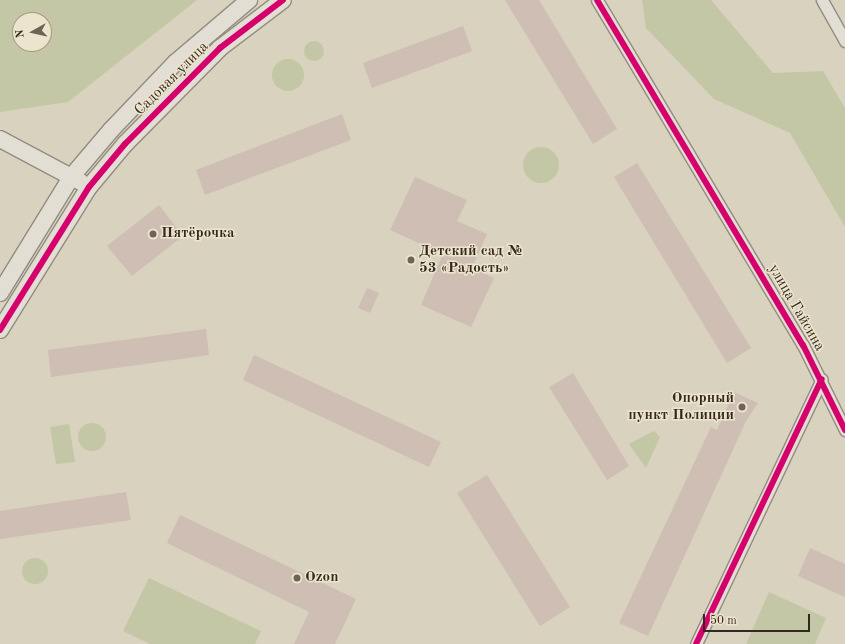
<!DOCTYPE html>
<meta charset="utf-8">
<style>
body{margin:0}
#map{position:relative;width:845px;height:644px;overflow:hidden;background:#d9d2bf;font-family:"Old Standard TT",serif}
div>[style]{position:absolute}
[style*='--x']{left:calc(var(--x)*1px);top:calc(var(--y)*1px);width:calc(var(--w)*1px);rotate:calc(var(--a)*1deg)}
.green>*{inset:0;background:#c3c7a5}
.round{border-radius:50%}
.building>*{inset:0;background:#cebeb3}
.roads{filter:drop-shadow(1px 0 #928c80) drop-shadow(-1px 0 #928c80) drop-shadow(0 1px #928c80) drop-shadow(0 -1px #928c80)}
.street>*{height:11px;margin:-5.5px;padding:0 5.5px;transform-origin:5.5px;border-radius:5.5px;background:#e2ded4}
.secondary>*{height:16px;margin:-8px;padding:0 8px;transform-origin:8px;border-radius:8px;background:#e2ded4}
.cycleway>*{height:6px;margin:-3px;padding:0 3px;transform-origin:3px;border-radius:3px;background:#d6006c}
.dots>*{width:11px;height:11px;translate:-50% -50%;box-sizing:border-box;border:2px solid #ede4ce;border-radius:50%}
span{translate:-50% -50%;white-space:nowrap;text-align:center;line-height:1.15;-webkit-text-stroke:3px #ede4ce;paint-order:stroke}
.street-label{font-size:15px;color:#34281e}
.poi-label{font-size:15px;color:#34281e;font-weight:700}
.left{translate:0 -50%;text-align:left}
.right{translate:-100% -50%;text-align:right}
.north{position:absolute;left:12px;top:12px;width:40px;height:40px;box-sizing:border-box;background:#ede4ce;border:1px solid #a39988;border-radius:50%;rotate:262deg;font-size:11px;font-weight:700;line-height:16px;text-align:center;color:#34281e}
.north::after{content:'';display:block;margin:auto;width:14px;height:18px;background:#6e6456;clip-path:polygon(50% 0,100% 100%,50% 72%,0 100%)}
.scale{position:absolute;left:703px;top:614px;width:107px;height:18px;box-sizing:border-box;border:2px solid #34281e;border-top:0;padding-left:5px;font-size:12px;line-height:14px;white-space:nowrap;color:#34281e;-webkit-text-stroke:3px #ede4ce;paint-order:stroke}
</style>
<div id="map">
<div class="green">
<i style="clip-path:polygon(evenodd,0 0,197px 0,68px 102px,0 112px,0 0,20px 20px,44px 20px,44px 44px,20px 44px,20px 20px)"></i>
<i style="clip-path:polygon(642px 0,711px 0,773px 73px,823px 71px,845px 108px,845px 227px,790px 133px,714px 99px,646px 28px)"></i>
<i class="round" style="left:304px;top:41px;width:20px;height:20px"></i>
<i class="round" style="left:272px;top:59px;width:32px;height:32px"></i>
<i class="round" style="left:523px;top:147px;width:36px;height:36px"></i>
<i class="round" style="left:78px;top:423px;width:28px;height:28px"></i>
<i style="clip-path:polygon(69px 424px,75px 462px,56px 464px,50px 427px)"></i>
<i style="clip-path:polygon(654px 431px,660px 437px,646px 468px,629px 444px)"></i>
<i class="round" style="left:22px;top:558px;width:26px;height:26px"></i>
<i style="clip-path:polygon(149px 578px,261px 631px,255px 644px,150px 644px,123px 631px)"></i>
<i style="clip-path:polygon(769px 592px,826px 618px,815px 644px,746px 644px)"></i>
</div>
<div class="building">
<i style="clip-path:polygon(505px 0,539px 0,617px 129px,593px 144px)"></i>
<i style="clip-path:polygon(463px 26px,472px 51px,372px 88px,363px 63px)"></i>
<i style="clip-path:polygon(342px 114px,351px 140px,205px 195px,196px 170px)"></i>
<i style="clip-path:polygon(637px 163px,751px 348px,727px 363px,614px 177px)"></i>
<i style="clip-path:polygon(415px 177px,467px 200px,457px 221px,487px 234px,472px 268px,494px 278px,471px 327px,421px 305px,443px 254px,390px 230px)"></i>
<i style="clip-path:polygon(159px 205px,183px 236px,132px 276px,107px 246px)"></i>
<i style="clip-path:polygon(367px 288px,379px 293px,370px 313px,358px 308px)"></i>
<i style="clip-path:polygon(206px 329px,209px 355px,51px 377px,48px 350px)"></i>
<i style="clip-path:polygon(254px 355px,441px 442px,429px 467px,243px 380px)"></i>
<i style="clip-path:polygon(573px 373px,629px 466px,607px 480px,549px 387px)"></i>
<i style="clip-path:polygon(734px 392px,758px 403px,746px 421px,648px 636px,619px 623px,711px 427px,717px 430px)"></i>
<i style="clip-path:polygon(487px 475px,570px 607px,540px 626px,457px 493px)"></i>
<i style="clip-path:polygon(126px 492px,131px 520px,0 539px,0 511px)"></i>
<i style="clip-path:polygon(180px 515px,356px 599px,335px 644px,294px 644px,309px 612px,167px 543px)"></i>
<i style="clip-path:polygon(810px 548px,845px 564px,845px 597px,798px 576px)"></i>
</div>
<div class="roads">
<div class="street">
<i style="--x:597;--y:0;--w:402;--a:59.2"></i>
<i style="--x:803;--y:345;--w:95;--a:63.7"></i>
<i style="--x:822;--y:0;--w:47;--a:60.7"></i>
<i style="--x:696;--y:644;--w:293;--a:-64.6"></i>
</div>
<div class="secondary">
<i style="--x:0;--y:139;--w:92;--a:28"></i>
<i style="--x:0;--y:293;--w:137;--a:-58.4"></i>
<i style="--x:72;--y:176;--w:60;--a:-49.7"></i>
<i style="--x:111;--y:130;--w:94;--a:-46.3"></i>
<i style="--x:176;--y:62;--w:96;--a:-40.3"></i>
<i style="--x:0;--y:330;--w:168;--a:-58.1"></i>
<i style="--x:89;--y:187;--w:56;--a:-50.1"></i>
<i style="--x:125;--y:144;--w:135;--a:-45.3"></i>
<i style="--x:220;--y:48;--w:79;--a:-37.3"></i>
</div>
</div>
<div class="cycleway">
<i style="--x:597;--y:0;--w:402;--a:59.2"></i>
<i style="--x:803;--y:345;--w:95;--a:63.7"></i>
<i style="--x:0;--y:330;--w:168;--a:-58.1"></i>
<i style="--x:89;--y:187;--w:56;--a:-50.1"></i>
<i style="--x:125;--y:144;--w:135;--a:-45.3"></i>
<i style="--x:220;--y:48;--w:79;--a:-37.3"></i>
<i style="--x:696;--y:644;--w:293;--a:-64.6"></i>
</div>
<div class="dots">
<i style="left:153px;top:234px;background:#6e6456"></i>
<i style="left:411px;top:260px;background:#6e6456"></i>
<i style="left:742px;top:407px;background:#6e6456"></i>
<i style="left:297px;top:578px;background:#6e6456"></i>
</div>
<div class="street-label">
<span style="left:172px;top:79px;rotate:-45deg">Садовая улица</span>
<span style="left:796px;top:308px;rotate:60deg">улица Гайсина</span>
</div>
<div class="poi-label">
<span class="left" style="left:161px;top:234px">Пятёрочка</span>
<span class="left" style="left:419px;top:260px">Детский сад №<br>53 «Радость»</span>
<span class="right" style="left:734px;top:407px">Опорный<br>пункт Полиции</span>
<span class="left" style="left:305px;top:578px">Ozon</span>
</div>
<div class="north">N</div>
<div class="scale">50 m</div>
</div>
